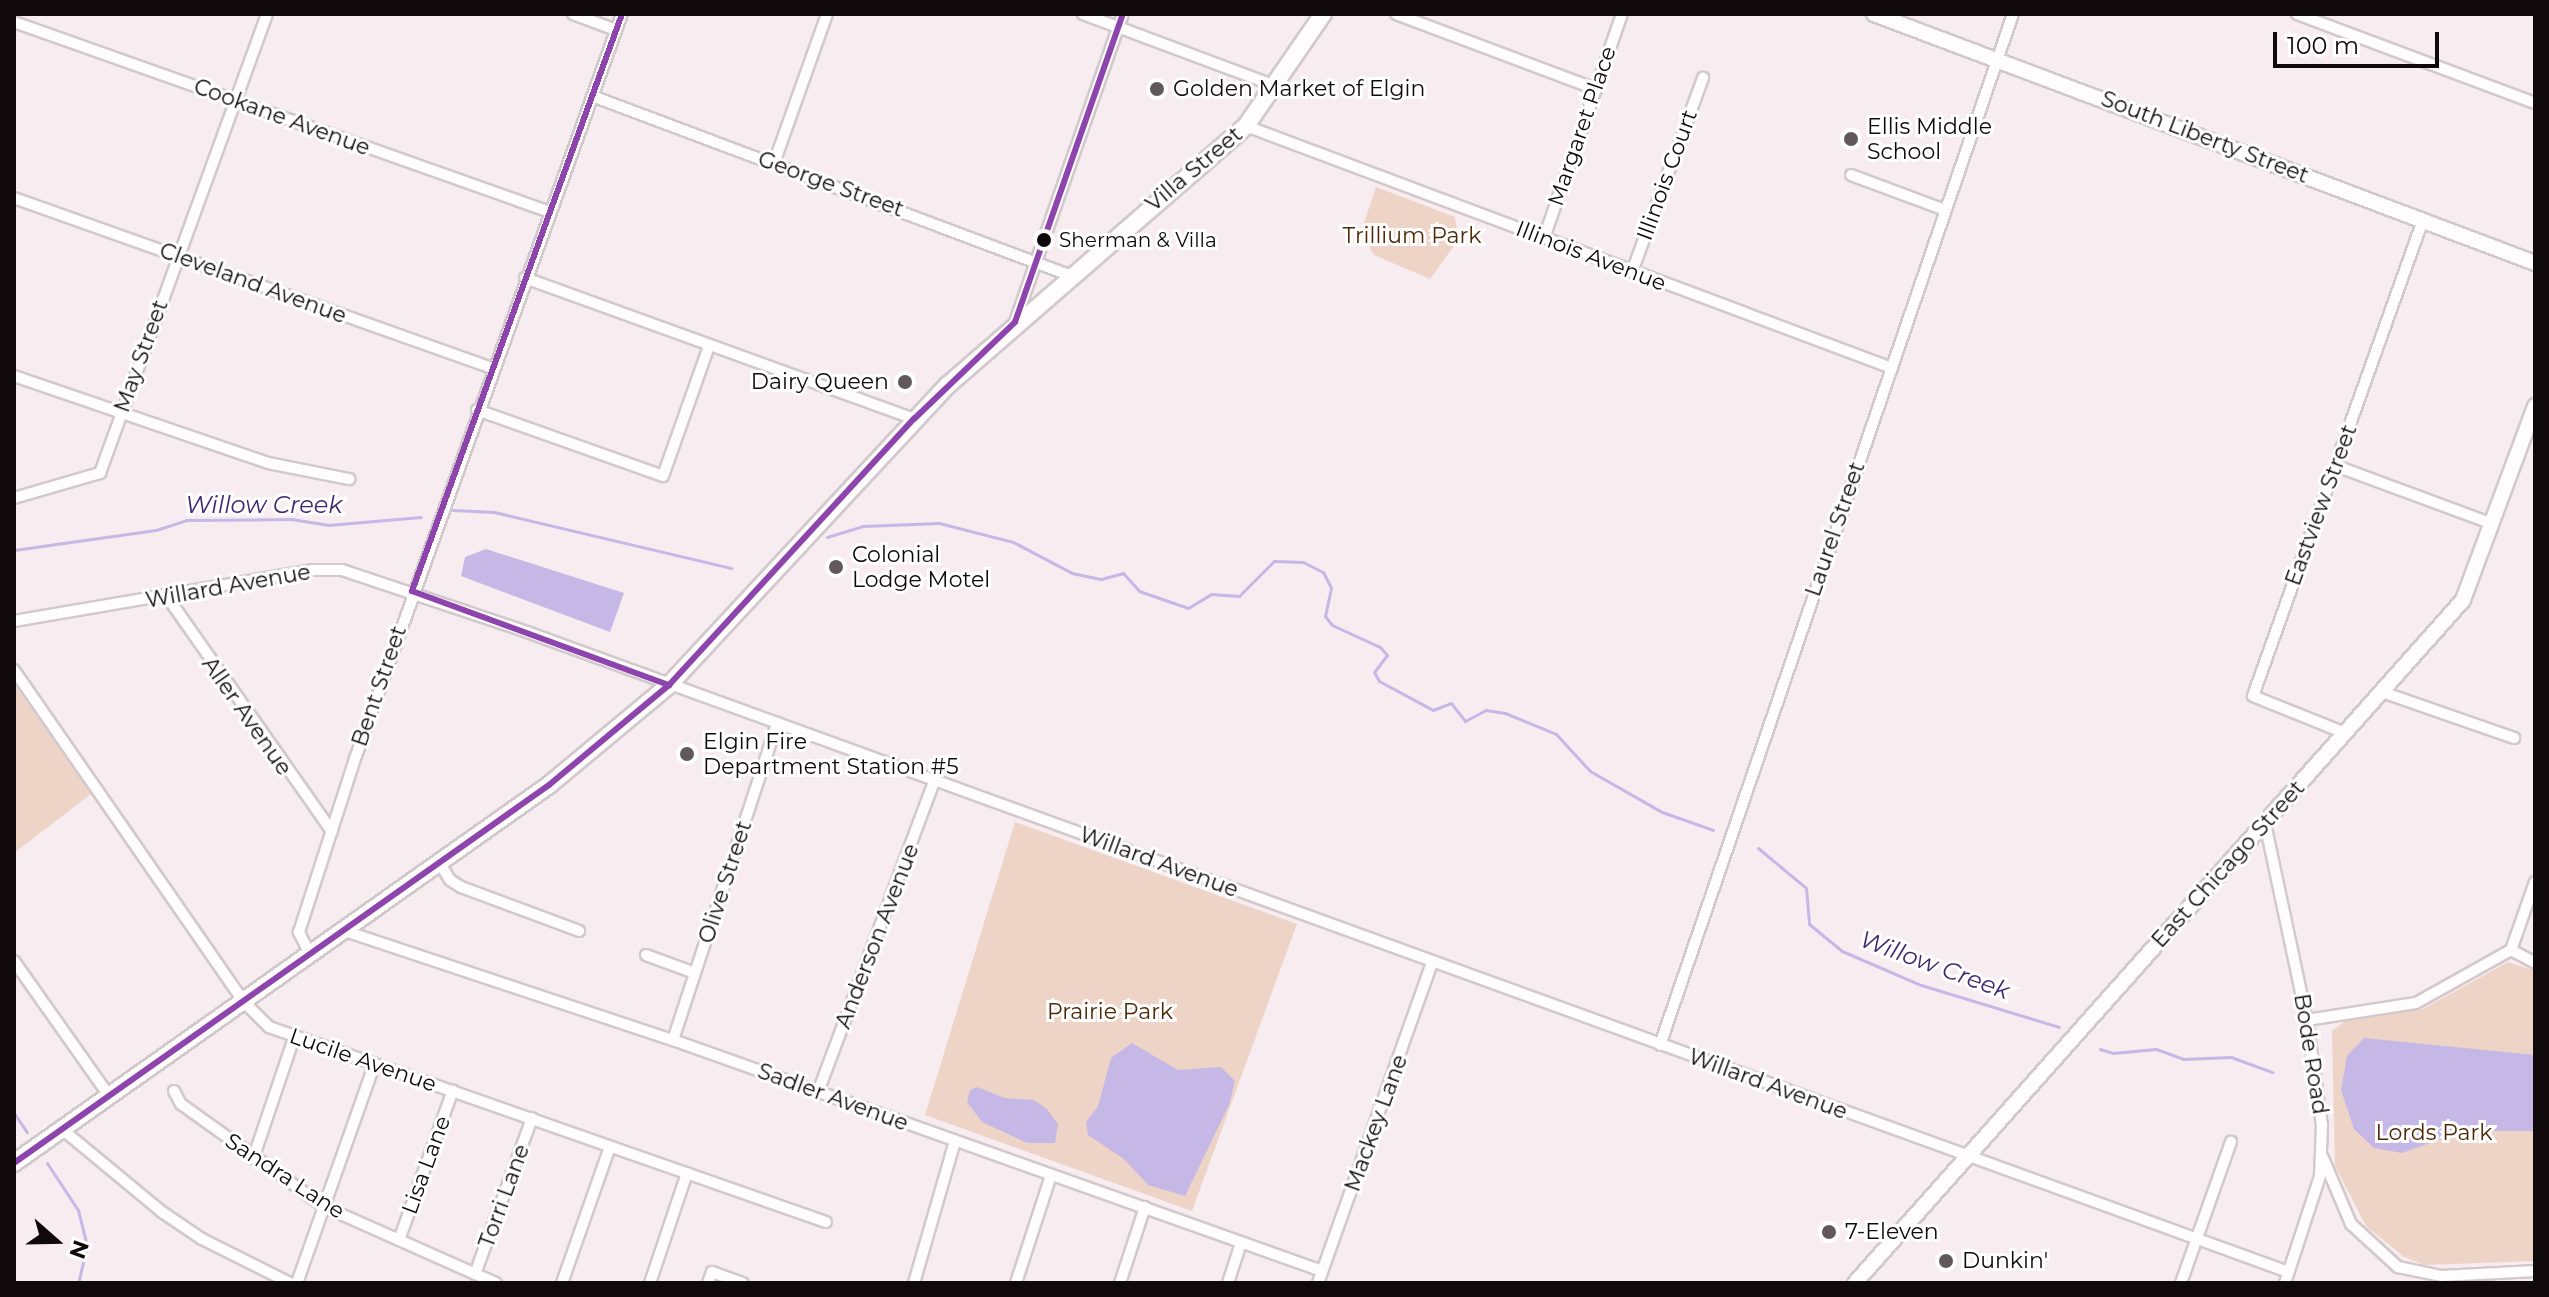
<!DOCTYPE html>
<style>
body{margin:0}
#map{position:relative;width:2549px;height:1297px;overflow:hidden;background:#f7ecf0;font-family:Montserrat,sans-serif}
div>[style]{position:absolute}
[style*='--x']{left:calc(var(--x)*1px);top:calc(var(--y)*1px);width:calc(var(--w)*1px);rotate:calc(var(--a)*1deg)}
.green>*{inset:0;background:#eed4c6}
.water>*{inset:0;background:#c5b8e6}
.stream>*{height:3px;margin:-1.5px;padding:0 1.5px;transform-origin:1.5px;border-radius:1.5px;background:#c5b8e6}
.roads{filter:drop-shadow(2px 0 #d2c9cd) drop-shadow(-2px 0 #d2c9cd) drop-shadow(0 2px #d2c9cd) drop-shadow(0 -2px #d2c9cd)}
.minor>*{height:10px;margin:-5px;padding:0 5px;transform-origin:5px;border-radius:5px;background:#fefcfd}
.secondary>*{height:14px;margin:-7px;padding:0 7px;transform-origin:7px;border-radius:7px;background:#fefcfd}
.primary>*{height:16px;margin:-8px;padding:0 8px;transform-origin:8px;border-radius:8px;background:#fefcfd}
.bus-1>*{height:6px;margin:-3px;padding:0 3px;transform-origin:3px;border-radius:3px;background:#8e44ad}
.dots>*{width:22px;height:22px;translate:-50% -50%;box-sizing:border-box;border:4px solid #fff;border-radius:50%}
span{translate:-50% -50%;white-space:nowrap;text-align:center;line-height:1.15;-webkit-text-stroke:6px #fff;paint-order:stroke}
.bus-label{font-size:20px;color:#10090c}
.left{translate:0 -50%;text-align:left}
.poi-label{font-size:22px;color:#10090c}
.right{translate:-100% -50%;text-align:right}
.street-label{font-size:22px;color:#10090c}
.park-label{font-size:22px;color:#4f2806}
.water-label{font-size:24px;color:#3f2871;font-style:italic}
.frame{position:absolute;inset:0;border:16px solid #10090c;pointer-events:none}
.north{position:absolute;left:16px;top:1201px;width:80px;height:80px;-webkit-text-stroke:6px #fff;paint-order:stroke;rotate:110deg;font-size:22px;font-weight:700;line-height:32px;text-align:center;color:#10090c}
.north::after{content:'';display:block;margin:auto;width:28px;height:36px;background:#10090c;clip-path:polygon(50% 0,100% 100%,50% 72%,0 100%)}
.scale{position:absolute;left:2273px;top:32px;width:166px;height:36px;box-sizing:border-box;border:4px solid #10090c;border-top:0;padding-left:10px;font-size:24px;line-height:28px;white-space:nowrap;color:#10090c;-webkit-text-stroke:6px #fff;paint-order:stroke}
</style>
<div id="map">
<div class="green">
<i style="clip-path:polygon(1376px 187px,1455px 217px,1458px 240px,1430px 279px,1374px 255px,1361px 232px)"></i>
<i style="clip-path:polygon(14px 684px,91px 794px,14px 853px)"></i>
<i style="clip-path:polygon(1015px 822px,1297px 924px,1192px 1211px,925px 1115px)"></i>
<i style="clip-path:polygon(2508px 962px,2535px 971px,2535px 1261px,2425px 1265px,2404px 1257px,2366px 1226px,2335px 1166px,2332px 1031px,2345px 1021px,2423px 1009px)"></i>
</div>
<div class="water">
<i style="clip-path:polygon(486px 549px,624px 593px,610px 632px,461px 576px,465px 557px)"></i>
<i style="clip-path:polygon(2364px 1038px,2535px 1055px,2535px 1131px,2463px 1131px,2402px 1153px,2374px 1148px,2354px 1129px,2341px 1090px,2347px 1056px)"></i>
<i style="clip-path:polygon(1132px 1043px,1178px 1070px,1221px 1067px,1235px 1081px,1229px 1105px,1185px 1196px,1148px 1185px,1125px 1160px,1088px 1135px,1086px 1122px,1098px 1106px,1111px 1058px)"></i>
<i style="clip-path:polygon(977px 1087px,1005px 1098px,1034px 1100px,1047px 1109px,1058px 1124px,1055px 1143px,1027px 1143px,982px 1122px,967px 1102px,970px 1090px)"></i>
</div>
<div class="stream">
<i style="--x:453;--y:510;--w:41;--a:2.8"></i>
<i style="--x:494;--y:512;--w:244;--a:13.3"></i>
<i style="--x:827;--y:537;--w:38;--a:-17"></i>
<i style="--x:863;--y:526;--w:76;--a:-2.3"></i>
<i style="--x:939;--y:523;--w:76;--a:14.4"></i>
<i style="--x:1013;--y:542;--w:67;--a:27.7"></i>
<i style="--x:1072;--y:573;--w:30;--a:12"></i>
<i style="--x:1101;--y:579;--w:23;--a:-15"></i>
<i style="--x:1123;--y:573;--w:24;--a:48"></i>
<i style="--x:1139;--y:591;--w:52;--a:19.1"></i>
<i style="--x:1188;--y:608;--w:27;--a:-31"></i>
<i style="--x:1211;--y:594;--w:28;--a:4"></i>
<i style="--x:1239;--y:596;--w:49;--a:-45"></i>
<i style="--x:1274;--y:561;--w:29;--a:2"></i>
<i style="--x:1303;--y:562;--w:22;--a:27"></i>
<i style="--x:1323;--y:572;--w:18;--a:63"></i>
<i style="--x:1331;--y:588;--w:29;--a:102"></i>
<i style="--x:1325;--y:616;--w:11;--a:52"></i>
<i style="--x:1332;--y:625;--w:53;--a:24.6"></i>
<i style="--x:1380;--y:647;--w:11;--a:49"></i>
<i style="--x:1387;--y:655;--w:21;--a:127"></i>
<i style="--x:1374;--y:672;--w:10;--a:61"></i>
<i style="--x:1379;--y:681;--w:61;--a:28.2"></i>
<i style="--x:1433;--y:710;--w:19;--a:-21"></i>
<i style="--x:1451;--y:703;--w:23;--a:52"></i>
<i style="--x:1465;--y:721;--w:24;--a:-28"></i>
<i style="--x:1486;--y:710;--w:19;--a:9"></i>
<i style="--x:1505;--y:713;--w:55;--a:22.4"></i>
<i style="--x:1556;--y:734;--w:50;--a:47.4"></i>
<i style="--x:1590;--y:771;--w:83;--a:29.7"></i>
<i style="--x:1662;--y:812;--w:54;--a:19.4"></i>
<i style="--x:14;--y:550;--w:143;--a:-8"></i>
<i style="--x:156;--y:530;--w:32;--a:-18"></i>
<i style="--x:186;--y:520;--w:105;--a:-0.5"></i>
<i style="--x:291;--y:519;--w:37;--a:9"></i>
<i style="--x:328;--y:525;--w:93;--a:-4.9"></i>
<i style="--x:1758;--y:848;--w:62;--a:39.8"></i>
<i style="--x:1806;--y:888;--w:36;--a:85"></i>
<i style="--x:1809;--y:924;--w:43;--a:39.3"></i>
<i style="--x:1842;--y:951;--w:86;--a:23.3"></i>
<i style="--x:1921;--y:985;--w:144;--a:16.9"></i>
<i style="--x:2100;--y:1049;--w:14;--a:17"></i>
<i style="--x:2113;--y:1053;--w:43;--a:-5.3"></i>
<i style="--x:2156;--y:1049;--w:29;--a:20"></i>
<i style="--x:2183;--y:1059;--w:48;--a:-2.4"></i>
<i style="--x:2231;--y:1057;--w:44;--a:20.1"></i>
<i style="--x:14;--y:1113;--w:23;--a:56"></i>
<i style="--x:47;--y:1163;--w:56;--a:56.6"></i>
<i style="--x:78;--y:1210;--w:36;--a:76"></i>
<i style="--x:87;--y:1245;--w:39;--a:103"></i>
</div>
<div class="roads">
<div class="minor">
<i style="--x:573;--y:14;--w:46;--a:20.4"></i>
<i style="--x:1083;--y:14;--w:203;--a:20.5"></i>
<i style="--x:1396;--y:14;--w:214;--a:20.6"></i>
<i style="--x:2297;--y:14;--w:254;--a:20.5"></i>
<i style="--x:14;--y:22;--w:569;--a:19.52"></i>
<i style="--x:592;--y:96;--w:509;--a:20.57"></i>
<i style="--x:1246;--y:126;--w:690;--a:20.54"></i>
<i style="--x:774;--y:163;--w:158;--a:-70.4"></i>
<i style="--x:1851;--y:175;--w:100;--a:20.4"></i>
<i style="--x:14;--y:198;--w:507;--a:19.58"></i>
<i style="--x:1544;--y:238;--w:237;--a:-70.8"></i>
<i style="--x:1632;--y:272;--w:207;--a:-69.9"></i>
<i style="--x:525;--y:278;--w:414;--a:19.9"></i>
<i style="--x:1015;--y:322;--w:326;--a:-70.7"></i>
<i style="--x:14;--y:376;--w:268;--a:18.9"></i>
<i style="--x:268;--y:463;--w:83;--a:11.2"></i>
<i style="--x:477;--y:410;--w:197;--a:19.5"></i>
<i style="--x:663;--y:476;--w:138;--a:-70.5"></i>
<i style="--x:2336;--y:466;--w:167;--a:20.3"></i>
<i style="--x:14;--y:498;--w:90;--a:-16.2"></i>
<i style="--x:100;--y:473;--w:488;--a:-70"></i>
<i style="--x:168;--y:598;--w:285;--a:54.9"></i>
<i style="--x:14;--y:621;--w:302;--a:-9.7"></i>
<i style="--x:312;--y:570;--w:30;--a:0"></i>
<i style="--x:342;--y:570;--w:195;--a:18.5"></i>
<i style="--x:527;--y:632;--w:1874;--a:19.97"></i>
<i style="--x:14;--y:670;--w:404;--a:55.3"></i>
<i style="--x:244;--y:1002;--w:35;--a:45"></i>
<i style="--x:269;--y:1027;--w:590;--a:19.29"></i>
<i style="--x:2382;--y:692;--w:140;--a:19.2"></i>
<i style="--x:2345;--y:733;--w:99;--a:-158.1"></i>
<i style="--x:2253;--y:696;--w:505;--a:-70.35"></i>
<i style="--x:2265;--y:823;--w:201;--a:78"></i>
<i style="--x:2307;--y:1020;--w:106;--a:81.9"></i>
<i style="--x:2322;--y:1125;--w:51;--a:92.2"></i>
<i style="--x:2320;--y:1176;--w:113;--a:108.1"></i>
<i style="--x:438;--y:860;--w:23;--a:59"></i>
<i style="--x:450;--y:880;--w:13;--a:32"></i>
<i style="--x:461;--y:887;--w:126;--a:20.4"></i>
<i style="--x:342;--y:930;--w:349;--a:18.4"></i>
<i style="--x:673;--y:1040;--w:689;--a:19.59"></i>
<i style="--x:2511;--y:950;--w:72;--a:-70.6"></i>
<i style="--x:310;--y:954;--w:25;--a:-117"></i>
<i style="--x:299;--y:932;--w:185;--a:-72.1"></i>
<i style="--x:356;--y:756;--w:788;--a:-70.28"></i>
<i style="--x:646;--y:955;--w:52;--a:20.2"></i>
<i style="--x:14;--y:961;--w:166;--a:54.8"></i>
<i style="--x:2307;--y:1020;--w:110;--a:-8.9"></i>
<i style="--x:2416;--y:1003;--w:109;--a:-29.2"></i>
<i style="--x:2511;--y:950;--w:27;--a:28"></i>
<i style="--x:673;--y:1040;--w:334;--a:-71.8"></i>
<i style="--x:1660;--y:1045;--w:1090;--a:-71.1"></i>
<i style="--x:174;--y:1091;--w:15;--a:62"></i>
<i style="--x:181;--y:1104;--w:177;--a:35.6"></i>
<i style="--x:325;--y:1207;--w:187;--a:24"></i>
<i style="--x:818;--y:1092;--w:332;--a:-69.5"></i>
<i style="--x:63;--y:1130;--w:129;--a:39.6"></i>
<i style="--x:162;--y:1212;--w:48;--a:34"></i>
<i style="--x:202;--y:1239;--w:98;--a:26.6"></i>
<i style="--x:2323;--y:1158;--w:72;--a:67"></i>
<i style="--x:2351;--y:1224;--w:64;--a:42.5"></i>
<i style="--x:2398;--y:1267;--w:45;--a:11.6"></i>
<i style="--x:2442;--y:1276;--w:93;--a:-3.1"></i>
<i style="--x:253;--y:1159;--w:128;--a:-71.3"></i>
<i style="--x:399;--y:1240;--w:159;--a:-70.2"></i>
<i style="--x:475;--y:1274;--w:166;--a:-69.9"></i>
<i style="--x:297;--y:1283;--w:231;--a:-70.5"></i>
<i style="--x:562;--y:1283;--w:144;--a:-70.6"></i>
<i style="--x:650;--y:1283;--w:116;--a:-71.4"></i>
<i style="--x:708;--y:1283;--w:12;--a:-70"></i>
<i style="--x:712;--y:1272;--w:33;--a:20"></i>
<i style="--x:914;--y:1283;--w:148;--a:-73.9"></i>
<i style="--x:1016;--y:1283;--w:114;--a:-72"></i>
<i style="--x:1120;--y:1283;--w:80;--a:-71.8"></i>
<i style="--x:1228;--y:1283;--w:42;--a:-72"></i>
<i style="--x:1318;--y:1283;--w:341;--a:-70.4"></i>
<i style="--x:2181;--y:1283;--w:150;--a:-70.5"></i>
</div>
<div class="secondary">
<i style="--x:1874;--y:14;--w:706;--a:20.64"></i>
<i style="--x:1855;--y:1283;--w:914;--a:-48.32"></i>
<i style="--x:2463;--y:600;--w:207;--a:-69.6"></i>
</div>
<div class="primary">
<i style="--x:14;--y:1163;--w:655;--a:-35.24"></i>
<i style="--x:549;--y:785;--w:156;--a:-39.8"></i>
<i style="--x:669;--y:685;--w:410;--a:-47.1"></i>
<i style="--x:948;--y:385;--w:395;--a:-41"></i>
<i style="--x:1246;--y:126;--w:136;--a:-55.5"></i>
</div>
</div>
<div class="bus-1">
<i style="--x:622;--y:14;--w:614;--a:110"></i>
<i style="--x:412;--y:591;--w:274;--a:20.1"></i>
<i style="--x:14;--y:1163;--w:655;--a:-35.24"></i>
<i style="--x:549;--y:785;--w:156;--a:-39.8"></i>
<i style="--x:669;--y:685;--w:362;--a:-47.4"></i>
<i style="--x:914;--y:419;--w:140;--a:-43.8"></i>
<i style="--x:1015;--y:322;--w:326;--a:-70.7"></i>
</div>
<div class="dots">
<i style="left:1157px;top:89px;background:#61585c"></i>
<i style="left:1851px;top:139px;background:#61585c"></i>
<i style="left:1044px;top:240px;background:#10090c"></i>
<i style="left:905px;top:382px;background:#61585c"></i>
<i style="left:836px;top:567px;background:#61585c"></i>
<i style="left:687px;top:754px;background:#61585c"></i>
<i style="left:1829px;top:1232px;background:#61585c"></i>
<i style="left:1946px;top:1261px;background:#61585c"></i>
</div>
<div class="bus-label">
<span class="left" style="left:1059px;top:240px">Sherman &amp; Villa</span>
</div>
<div class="poi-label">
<span class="left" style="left:1173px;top:89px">Golden Market of Elgin</span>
<span class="left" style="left:1867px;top:139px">Ellis Middle<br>School</span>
<span class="right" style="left:889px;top:382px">Dairy Queen</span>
<span class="left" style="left:852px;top:567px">Colonial<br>Lodge Motel</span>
<span class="left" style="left:703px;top:754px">Elgin Fire<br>Department Station #5</span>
<span class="left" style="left:1845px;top:1232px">7-Eleven</span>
<span class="left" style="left:1962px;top:1261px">Dunkin'</span>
</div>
<div class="street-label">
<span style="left:282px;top:117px;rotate:20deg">Cookane Avenue</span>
<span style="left:1582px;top:126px;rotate:-71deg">Margaret Place</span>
<span style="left:2205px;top:137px;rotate:21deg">South Liberty Street</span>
<span style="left:1194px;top:169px;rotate:-40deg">Villa Street</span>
<span style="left:1667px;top:175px;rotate:-70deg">Illinois Court</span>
<span style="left:831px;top:184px;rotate:20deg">George Street</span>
<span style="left:1591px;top:256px;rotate:21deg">Illinois Avenue</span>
<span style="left:253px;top:283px;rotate:20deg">Cleveland Avenue</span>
<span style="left:141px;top:356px;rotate:-70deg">May Street</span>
<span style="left:2321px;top:505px;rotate:-70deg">Eastview Street</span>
<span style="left:1835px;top:529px;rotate:-71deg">Laurel Street</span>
<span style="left:228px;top:586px;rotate:-10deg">Willard Avenue</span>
<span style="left:379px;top:686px;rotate:-71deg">Bent Street</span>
<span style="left:247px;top:716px;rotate:55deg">Aller Avenue</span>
<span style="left:1159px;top:862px;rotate:20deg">Willard Avenue</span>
<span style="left:2228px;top:864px;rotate:-48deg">East Chicago Street</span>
<span style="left:725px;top:882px;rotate:-72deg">Olive Street</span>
<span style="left:877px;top:936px;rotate:-69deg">Anderson Avenue</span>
<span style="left:2311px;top:1054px;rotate:81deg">Bode Road</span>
<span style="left:363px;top:1060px;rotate:19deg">Lucile Avenue</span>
<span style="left:1768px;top:1084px;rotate:20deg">Willard Avenue</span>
<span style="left:833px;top:1097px;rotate:20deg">Sadler Avenue</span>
<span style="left:1376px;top:1123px;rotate:-70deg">Mackey Lane</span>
<span style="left:426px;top:1165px;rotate:-70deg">Lisa Lane</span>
<span style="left:285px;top:1176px;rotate:33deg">Sandra Lane</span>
<span style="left:504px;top:1196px;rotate:-70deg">Torri Lane</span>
</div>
<div class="park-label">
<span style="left:1412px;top:236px">Trillium Park</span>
<span style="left:1110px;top:1012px">Prairie Park</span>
<span style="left:2434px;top:1133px">Lords Park</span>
</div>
<div class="water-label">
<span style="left:264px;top:505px">Willow Creek</span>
<span style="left:1935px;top:965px;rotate:20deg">Willow Creek</span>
</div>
<div class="frame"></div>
<div class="north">N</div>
<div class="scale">100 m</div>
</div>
